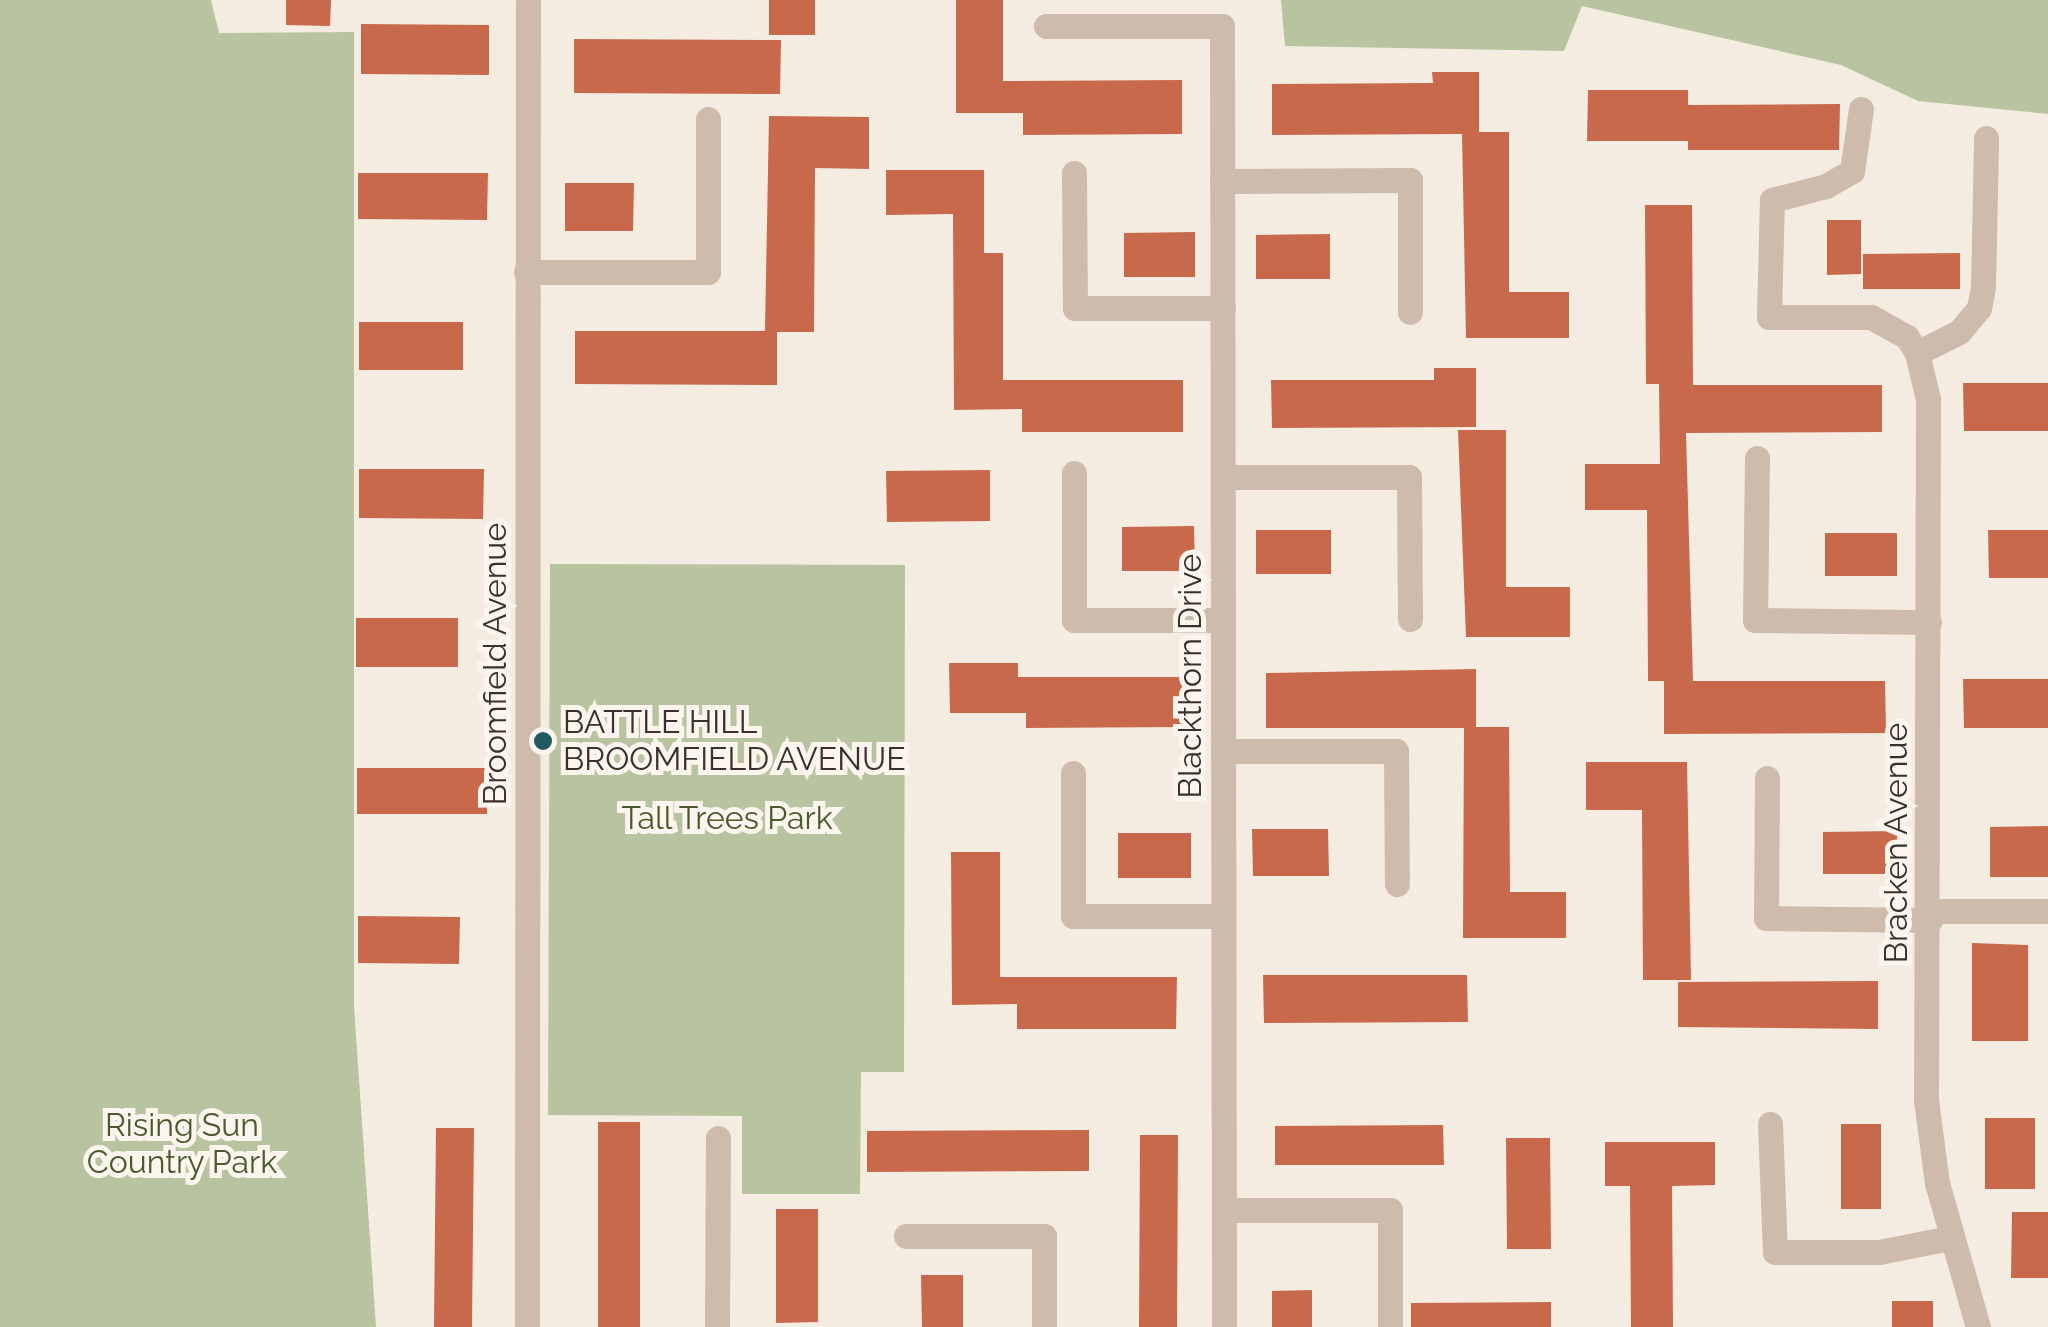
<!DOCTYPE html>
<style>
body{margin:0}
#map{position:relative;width:2048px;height:1327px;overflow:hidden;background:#f4ebe1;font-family:Raleway,sans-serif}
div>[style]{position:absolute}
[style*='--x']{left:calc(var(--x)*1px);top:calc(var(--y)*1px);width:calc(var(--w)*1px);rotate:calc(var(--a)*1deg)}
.green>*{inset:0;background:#b8c4a0}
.building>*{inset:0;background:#c8694b}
.street>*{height:25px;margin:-12.5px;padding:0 12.5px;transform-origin:12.5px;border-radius:12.5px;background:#cdbbac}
.dots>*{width:28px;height:28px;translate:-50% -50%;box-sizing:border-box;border:5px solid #fbf5ee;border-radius:50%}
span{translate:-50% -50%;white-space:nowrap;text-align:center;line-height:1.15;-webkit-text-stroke:10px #fbf5ee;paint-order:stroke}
.street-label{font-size:32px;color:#3b302b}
.poi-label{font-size:32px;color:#3b302b}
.left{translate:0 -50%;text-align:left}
.park-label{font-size:32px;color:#4a5a2e}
</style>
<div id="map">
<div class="green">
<i style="clip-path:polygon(0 0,211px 0,219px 33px,354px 32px,354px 1006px,376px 1327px,0 1327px)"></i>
<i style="clip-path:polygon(1281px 0,2048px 0,2048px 114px,1918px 101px,1841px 65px,1582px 6px,1564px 51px,1285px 46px)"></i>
<i style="clip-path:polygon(550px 564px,905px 565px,904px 1072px,861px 1072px,860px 1194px,742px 1194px,742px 1116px,548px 1115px)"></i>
</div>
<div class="building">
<i style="clip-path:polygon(286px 0,331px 0,330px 26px,286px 25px)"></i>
<i style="clip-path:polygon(769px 0,815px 0,815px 35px,769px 35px)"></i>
<i style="clip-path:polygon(956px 0,1003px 0,1003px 81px,1182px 80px,1182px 134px,1023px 135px,1023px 113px,956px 113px)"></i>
<i style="clip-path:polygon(361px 24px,489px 25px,489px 75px,361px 74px)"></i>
<i style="clip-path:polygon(574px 39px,781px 40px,780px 94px,574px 93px)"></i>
<i style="clip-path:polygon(1432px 72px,1479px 72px,1479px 132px,1509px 132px,1509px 292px,1569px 292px,1569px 338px,1466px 338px,1462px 134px,1272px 135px,1272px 84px,1433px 83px)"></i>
<i style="clip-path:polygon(1588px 90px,1688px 90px,1688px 105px,1840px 104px,1839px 150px,1688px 150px,1688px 141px,1587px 141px)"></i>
<i style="clip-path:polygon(769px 116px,869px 117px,869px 169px,815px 168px,814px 332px,777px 332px,777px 385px,575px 384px,575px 331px,765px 331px)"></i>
<i style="clip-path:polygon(886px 170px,984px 170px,984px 253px,1003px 253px,1003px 380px,1183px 380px,1183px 432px,1022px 432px,1022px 409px,954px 410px,953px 214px,886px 215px)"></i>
<i style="clip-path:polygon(358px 173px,488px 173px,487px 220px,358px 219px)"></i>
<i style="clip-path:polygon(565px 183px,634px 183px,633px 231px,565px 231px)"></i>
<i style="clip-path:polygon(1645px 205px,1692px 205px,1693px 385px,1882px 385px,1882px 432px,1686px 433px,1693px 681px,1885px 681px,1886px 733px,1664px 734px,1664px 681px,1648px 681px,1647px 510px,1585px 510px,1585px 464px,1660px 464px,1659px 384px,1646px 384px)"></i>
<i style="clip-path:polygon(1827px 220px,1861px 220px,1861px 274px,1827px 275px)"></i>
<i style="clip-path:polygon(1195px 232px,1195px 277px,1124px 277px,1124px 233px)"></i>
<i style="clip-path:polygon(1330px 234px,1330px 279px,1256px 279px,1256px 235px)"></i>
<i style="clip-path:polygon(1960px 253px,1960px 289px,1863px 289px,1863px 254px)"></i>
<i style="clip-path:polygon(359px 322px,463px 322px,463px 370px,359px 370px)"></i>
<i style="clip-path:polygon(1434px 368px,1476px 368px,1476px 427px,1272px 428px,1271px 380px,1434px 380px)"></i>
<i style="clip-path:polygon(1963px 383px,2048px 383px,2048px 431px,1964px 431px)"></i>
<i style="clip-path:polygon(1458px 430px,1506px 430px,1506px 587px,1570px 587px,1570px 637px,1466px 637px)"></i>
<i style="clip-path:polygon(359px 469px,484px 469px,483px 519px,359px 518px)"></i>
<i style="clip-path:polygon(990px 470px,990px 521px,887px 522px,886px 471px)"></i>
<i style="clip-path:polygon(1194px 526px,1195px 571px,1122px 571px,1122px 527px)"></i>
<i style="clip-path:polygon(1256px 530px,1331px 530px,1331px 574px,1256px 574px)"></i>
<i style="clip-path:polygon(1988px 530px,2048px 530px,2048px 578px,1989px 578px)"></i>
<i style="clip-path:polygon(1825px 533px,1897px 533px,1897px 576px,1825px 576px)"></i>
<i style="clip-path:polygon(356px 618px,458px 618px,458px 667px,356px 667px)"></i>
<i style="clip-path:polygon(949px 663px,1018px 663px,1018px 677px,1182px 677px,1182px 727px,1026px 728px,1026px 713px,950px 713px)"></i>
<i style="clip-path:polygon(1476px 669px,1476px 727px,1509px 727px,1510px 892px,1566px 892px,1566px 938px,1463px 938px,1464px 728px,1266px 728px,1266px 673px)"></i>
<i style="clip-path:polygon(1963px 679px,2048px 679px,2048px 728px,1964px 728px)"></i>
<i style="clip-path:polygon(1586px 762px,1687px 762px,1691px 980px,1643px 980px,1642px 810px,1586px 810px)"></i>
<i style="clip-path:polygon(357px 768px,487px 768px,487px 814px,357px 814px)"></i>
<i style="clip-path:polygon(2048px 826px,2048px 877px,1990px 877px,1990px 827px)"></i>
<i style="clip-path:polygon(1252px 829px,1328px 829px,1329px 876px,1253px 876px)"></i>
<i style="clip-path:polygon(1897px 831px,1897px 874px,1823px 874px,1823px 832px)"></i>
<i style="clip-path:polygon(1118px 833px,1191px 833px,1191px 878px,1118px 878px)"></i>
<i style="clip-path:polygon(951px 852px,1000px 852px,1000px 977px,1177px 977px,1176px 1029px,1017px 1029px,1017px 1004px,952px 1005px)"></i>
<i style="clip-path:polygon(358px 916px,460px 917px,459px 964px,358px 963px)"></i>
<i style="clip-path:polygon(1972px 943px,2028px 945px,2028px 1041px,1972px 1041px)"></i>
<i style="clip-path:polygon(1263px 975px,1467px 975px,1468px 1022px,1264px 1023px)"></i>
<i style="clip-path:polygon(1878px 981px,1878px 1029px,1678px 1027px,1678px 982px)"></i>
<i style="clip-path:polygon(1985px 1118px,2035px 1118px,2035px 1189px,1985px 1189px)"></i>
<i style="clip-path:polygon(598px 1122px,640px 1122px,640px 1327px,598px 1327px)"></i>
<i style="clip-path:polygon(1841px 1124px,1881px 1124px,1881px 1209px,1841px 1209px)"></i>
<i style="clip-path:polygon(1443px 1125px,1444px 1165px,1275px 1165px,1275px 1126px)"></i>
<i style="clip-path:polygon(436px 1128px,474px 1128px,472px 1327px,434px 1327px)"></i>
<i style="clip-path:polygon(1089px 1130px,1089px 1171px,867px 1172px,867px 1131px)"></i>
<i style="clip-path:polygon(1140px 1135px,1178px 1135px,1177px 1327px,1139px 1327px)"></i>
<i style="clip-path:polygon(1506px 1138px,1550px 1138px,1551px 1249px,1507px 1249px)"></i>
<i style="clip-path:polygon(1605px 1142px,1715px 1142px,1715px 1185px,1672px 1186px,1673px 1327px,1631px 1327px,1630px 1186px,1605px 1186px)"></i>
<i style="clip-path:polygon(776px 1209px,818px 1209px,818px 1322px,776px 1323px)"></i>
<i style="clip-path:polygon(2012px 1212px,2048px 1212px,2048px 1278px,2011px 1278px)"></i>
<i style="clip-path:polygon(921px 1275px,963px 1275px,963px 1327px,922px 1327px)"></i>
<i style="clip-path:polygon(1312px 1290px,1312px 1327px,1272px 1327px,1272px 1291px)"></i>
<i style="clip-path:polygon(1892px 1301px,1933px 1301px,1933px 1327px,1892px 1327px)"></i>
<i style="clip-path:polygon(1551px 1302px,1551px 1327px,1411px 1327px,1411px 1303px)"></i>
</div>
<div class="street">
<i style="--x:1046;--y:26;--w:176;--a:0"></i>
<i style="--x:1222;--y:26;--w:1301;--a:89.91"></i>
<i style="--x:1861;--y:109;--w:63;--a:98.3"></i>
<i style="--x:1852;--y:171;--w:30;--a:150"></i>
<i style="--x:1826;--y:186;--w:56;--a:165.5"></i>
<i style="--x:1772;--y:200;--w:117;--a:91.5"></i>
<i style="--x:1769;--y:317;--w:102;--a:0"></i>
<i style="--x:1871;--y:317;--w:41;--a:29.1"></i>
<i style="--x:1907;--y:337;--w:19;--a:58"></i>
<i style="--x:1917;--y:353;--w:47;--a:-26.6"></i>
<i style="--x:1959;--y:332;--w:31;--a:-50"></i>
<i style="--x:1979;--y:308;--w:21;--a:-79"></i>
<i style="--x:1983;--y:287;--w:149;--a:-88.8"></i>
<i style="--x:1074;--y:173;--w:135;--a:89.6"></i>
<i style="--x:1075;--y:308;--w:148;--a:0"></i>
<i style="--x:1222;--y:181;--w:188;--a:-0.3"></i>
<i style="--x:1410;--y:180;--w:132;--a:90"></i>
<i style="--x:526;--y:272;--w:182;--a:0"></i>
<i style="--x:708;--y:272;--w:153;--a:-90"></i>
<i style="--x:1917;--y:353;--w:47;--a:76.6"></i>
<i style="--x:1928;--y:399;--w:701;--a:90.16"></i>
<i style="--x:1926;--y:1100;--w:84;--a:82.5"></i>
<i style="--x:1937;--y:1183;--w:150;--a:74.1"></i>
<i style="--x:1757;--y:458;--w:162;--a:90.7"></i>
<i style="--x:1755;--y:620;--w:174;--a:0.7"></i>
<i style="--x:1074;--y:473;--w:147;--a:90"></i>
<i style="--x:1074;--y:620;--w:149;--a:0"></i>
<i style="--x:1223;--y:477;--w:186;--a:0"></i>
<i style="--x:1409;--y:477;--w:142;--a:89.6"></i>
<i style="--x:1223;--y:751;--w:173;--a:0"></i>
<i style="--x:1396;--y:751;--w:133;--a:89.6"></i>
<i style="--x:1073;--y:773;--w:143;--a:90"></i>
<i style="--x:1073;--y:916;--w:150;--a:0"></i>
<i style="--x:1767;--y:778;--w:140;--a:90.4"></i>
<i style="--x:1766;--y:918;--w:164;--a:0.7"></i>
<i style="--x:1930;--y:911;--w:118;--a:0"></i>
<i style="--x:1770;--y:1124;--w:128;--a:87.8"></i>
<i style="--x:1775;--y:1252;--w:104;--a:0"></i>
<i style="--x:1879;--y:1252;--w:72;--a:-11.2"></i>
<i style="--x:1224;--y:1210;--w:166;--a:0"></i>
<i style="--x:1390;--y:1210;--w:117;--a:90"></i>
<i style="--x:906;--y:1236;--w:138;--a:0"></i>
<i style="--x:1044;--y:1236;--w:91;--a:90"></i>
<i style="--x:527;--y:1327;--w:1327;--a:-89.96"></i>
<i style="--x:717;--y:1327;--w:189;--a:-89.7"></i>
</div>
<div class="dots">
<i style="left:543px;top:741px;background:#1f5a5e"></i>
</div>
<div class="street-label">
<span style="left:495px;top:664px;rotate:-90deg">Broomfield Avenue</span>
<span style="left:1190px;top:676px;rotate:-90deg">Blackthorn Drive</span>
<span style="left:1896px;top:843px;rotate:-90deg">Bracken Avenue</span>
</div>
<div class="poi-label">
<span class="left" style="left:563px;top:741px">BATTLE HILL<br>BROOMFIELD AVENUE</span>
</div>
<div class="park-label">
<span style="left:727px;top:818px">Tall Trees Park</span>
<span style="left:182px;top:1144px">Rising Sun<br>Country Park</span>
</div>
</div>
